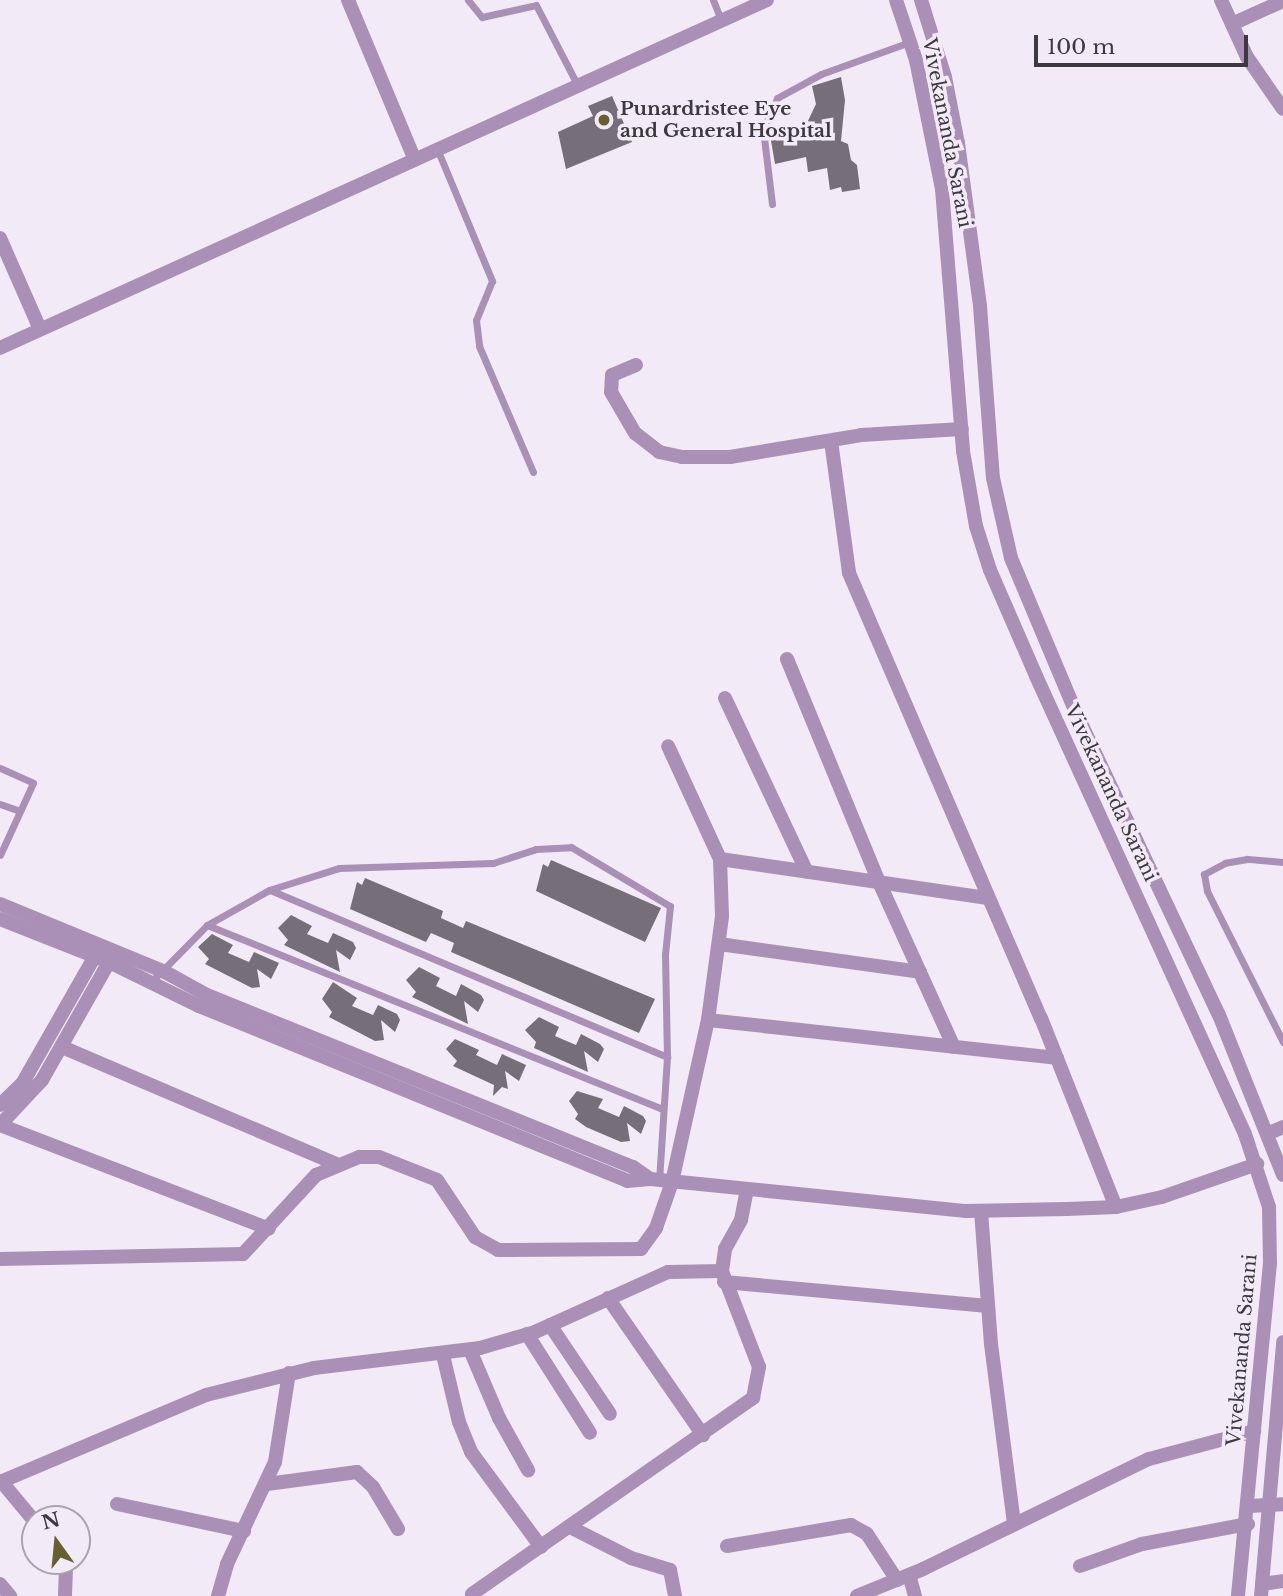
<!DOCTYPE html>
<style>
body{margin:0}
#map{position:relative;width:1283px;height:1596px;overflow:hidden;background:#f2eaf6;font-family:"Libre Baskerville",serif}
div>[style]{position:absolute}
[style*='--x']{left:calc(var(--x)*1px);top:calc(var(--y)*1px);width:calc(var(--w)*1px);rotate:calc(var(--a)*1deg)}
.building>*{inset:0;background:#766e79}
.service>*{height:7px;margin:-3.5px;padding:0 3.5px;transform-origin:3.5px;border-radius:3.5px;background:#aa90b7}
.minor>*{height:14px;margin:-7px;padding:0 7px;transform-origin:7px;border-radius:7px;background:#aa90b7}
.tertiary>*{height:14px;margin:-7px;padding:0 7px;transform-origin:7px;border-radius:7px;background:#aa90b7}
.dots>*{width:19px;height:19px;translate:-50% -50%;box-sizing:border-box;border:4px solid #f2eaf6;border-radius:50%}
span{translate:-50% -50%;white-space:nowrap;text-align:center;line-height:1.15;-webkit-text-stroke:7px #f2eaf6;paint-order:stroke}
.poi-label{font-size:19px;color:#3d3a3f;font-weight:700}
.left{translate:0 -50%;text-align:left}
.street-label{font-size:19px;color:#3d3a3f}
.north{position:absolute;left:21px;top:1505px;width:70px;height:70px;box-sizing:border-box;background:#f2eaf6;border:2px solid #aaa4ad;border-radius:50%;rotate:345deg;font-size:19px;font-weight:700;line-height:28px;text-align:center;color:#3d3a3f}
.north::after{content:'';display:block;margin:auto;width:24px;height:32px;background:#65602d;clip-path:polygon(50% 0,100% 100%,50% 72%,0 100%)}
.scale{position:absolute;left:1034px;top:35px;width:214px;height:32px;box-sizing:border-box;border:4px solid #3d3a3f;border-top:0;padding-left:9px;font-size:21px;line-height:24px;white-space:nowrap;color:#3d3a3f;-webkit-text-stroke:5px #f2eaf6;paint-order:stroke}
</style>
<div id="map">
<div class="building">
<i style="clip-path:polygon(841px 77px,845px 100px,841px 141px,848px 144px,851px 160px,857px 165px,860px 189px,842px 192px,841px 187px,830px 190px,827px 168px,808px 172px,806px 157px,775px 164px,770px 135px,806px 125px,816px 104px,812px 86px)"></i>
<i style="clip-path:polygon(612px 96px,632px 142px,566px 169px,558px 132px,593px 116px,588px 106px)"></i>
<i style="clip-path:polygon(551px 860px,661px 908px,645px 942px,536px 891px,543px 864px,548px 867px)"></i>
<i style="clip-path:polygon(365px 878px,443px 911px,441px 918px,463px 928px,466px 921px,655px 999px,639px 1033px,451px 952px,454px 943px,431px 933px,426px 942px,350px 909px,357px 882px,362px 885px)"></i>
<i style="clip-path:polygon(291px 915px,312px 926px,307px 934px,328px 943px,333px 933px,353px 942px,356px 948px,350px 960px,336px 950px,340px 972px,284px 945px,288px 940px,278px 928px)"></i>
<i style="clip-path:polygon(212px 934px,233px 945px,228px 953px,249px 962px,254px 952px,279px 963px,271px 979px,257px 969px,260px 987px,252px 988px,205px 964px,209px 959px,198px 947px)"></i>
<i style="clip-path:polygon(419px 967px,440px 978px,436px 986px,456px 996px,461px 984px,481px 995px,484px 1000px,478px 1012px,464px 1001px,468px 1024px,412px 997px,416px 992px,406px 980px)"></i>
<i style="clip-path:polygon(333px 982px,357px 998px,352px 1006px,373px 1015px,378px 1005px,397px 1014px,400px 1020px,395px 1032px,381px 1020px,384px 1040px,375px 1041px,329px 1017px,332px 1012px,322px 999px)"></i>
<i style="clip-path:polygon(539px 1017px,559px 1027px,555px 1036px,576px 1045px,581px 1034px,600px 1044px,604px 1049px,598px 1062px,584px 1051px,588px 1072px,534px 1048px,536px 1042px,525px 1030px)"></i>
<i style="clip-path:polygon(455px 1039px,479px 1050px,476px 1055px,497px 1065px,502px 1054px,526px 1065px,519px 1081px,505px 1071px,508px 1089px,502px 1087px,493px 1096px,494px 1085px,453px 1066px,457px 1061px,446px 1049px)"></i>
<i style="clip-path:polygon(577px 1091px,603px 1099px,598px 1108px,619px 1117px,624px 1106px,643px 1116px,646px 1121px,641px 1134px,627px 1123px,630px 1141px,621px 1142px,586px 1127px,575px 1119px,578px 1114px,569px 1101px)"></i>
</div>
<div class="service">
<i style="--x:468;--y:0;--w:22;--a:51"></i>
<i style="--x:482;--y:17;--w:55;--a:-12.5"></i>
<i style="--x:536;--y:5;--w:91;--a:62.6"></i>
<i style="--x:713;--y:0;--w:22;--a:68"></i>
<i style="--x:438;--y:151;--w:141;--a:67.4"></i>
<i style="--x:492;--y:281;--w:42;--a:112.3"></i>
<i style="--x:476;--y:320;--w:26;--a:83"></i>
<i style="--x:479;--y:346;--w:137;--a:66.8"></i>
<i style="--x:772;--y:204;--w:75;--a:-96.9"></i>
<i style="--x:763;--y:130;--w:35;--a:-66"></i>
<i style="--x:777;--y:98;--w:50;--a:-28.6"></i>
<i style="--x:821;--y:74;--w:95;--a:-19.8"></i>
<i style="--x:0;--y:768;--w:36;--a:24"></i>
<i style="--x:33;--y:783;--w:79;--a:114.6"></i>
<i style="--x:0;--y:804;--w:21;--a:19"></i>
<i style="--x:1283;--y:862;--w:36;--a:-175"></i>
<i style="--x:1247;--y:859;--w:22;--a:170"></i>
<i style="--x:1225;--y:863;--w:24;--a:152"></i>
<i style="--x:1204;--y:874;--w:17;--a:80"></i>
<i style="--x:1207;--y:891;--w:169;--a:63.3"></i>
<i style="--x:270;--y:890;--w:431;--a:22.8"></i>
<i style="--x:207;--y:925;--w:492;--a:22"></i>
<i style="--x:152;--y:981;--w:78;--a:-45.5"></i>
<i style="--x:207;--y:925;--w:71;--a:-29.4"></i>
<i style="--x:269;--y:890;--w:73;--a:-17.4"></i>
<i style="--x:339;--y:868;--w:154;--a:-1.9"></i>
<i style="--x:493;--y:863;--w:45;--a:-18"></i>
<i style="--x:536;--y:849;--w:35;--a:-3"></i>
<i style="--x:571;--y:847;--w:115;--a:30.8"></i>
<i style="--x:670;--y:906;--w:48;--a:95.9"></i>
<i style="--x:665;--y:954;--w:103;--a:88.9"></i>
<i style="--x:667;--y:1057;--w:123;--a:93.7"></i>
</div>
<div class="minor">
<i style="--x:348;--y:0;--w:173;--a:67.3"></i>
<i style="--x:1221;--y:0;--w:63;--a:65.5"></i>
<i style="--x:1247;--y:57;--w:63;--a:55.3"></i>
<i style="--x:1232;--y:24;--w:56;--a:-24.3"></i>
<i style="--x:0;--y:238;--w:99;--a:66.3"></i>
<i style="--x:636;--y:365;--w:26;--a:157"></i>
<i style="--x:612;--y:375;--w:17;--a:93"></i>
<i style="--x:611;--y:392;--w:48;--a:59.7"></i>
<i style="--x:635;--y:433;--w:31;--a:38"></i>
<i style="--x:659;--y:452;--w:24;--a:12"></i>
<i style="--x:682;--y:457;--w:48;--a:0"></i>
<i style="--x:730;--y:457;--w:133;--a:-9.5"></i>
<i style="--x:861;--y:435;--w:101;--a:-3.4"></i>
<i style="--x:831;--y:441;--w:133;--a:82.2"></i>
<i style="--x:849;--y:573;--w:485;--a:66.7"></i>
<i style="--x:1041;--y:1018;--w:203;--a:68.4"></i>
<i style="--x:787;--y:659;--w:241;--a:67.6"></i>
<i style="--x:879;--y:882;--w:181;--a:65.6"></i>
<i style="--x:725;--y:698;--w:192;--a:64.8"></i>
<i style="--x:720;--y:859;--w:271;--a:8.3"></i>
<i style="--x:719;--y:944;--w:203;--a:7.9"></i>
<i style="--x:708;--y:1020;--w:351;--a:6.2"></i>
<i style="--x:62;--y:1047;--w:298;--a:23.1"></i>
<i style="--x:0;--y:1105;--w:30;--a:-44"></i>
<i style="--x:22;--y:1084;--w:147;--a:-60.3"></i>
<i style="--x:0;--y:1125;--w:288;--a:21.1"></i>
<i style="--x:0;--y:1125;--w:62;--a:-47"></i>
<i style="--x:42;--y:1080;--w:136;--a:-60.4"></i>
<i style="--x:1269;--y:1133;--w:15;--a:-23"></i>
<i style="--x:981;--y:1211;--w:133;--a:85.7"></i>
<i style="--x:991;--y:1344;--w:181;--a:82.7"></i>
<i style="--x:0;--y:1259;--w:243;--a:-1.2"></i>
<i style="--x:243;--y:1254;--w:108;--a:-47.3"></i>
<i style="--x:316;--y:1175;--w:47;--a:-22.7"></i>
<i style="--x:359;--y:1157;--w:20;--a:0"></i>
<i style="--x:379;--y:1157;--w:62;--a:21.6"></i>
<i style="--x:437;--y:1180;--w:69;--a:56.3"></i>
<i style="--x:475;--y:1237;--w:26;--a:29"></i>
<i style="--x:498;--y:1250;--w:143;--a:-0.4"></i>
<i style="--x:641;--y:1249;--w:26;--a:-54"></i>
<i style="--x:656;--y:1228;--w:49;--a:-70.8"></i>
<i style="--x:672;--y:1182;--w:166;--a:-77.5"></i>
<i style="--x:708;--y:1020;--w:105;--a:-82.3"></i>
<i style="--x:722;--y:916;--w:57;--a:-92"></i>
<i style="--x:720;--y:859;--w:124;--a:-114.7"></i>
<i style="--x:724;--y:1282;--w:265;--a:5.2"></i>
<i style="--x:608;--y:1298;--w:167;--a:55.3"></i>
<i style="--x:550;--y:1325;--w:107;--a:56"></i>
<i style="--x:527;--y:1334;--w:117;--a:57.5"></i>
<i style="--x:470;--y:1350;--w:74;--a:66.9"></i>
<i style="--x:499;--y:1418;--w:60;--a:60.9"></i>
<i style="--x:443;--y:1355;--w:69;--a:76.6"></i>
<i style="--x:459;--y:1422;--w:32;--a:68"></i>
<i style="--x:471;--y:1452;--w:118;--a:53.6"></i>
<i style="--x:1;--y:1481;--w:53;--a:50.3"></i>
<i style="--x:0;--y:1482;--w:224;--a:-22.9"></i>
<i style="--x:206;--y:1395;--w:111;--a:-14"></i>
<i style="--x:314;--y:1368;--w:167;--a:-6.9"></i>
<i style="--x:480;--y:1348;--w:57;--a:-16.2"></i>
<i style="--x:535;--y:1332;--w:146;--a:-24.3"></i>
<i style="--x:668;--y:1272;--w:54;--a:-1.1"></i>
<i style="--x:267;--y:1484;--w:91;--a:-7.6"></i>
<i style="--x:357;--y:1472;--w:22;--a:43"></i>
<i style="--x:373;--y:1487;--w:49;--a:59.2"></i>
<i style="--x:117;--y:1504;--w:130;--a:12"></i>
<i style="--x:1250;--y:1506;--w:33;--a:-3"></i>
<i style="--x:570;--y:1527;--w:68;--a:26.9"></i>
<i style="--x:631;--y:1558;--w:41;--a:17.1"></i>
<i style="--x:670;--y:1570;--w:26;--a:79"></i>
<i style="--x:727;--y:1546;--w:126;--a:-9.6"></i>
<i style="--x:851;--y:1525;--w:18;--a:29"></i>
<i style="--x:867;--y:1534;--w:55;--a:56.9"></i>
<i style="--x:1080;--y:1566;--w:66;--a:-19.5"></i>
<i style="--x:1142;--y:1544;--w:108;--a:-10.7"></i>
<i style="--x:909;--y:1575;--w:22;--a:74"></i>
<i style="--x:0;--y:1584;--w:16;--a:50"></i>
<i style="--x:1262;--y:1584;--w:21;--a:-8"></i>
<i style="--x:472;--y:1594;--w:343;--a:-34.9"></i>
<i style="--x:753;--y:1398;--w:32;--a:-79"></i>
<i style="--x:759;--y:1367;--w:103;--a:-111.1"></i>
<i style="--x:722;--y:1271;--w:22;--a:-82"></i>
<i style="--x:725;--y:1249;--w:33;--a:-61"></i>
<i style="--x:741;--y:1220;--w:31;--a:-79"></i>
<i style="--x:65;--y:1596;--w:35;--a:-88"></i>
<i style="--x:218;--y:1596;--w:33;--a:-74"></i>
<i style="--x:227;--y:1564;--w:113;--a:-64.8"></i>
<i style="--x:275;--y:1462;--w:90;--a:-81.1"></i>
<i style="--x:857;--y:1596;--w:71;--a:-22.2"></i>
<i style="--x:923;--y:1569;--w:251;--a:-26"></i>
<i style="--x:1149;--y:1459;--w:109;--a:-14.9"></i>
</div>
<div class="tertiary">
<i style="--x:896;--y:0;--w:63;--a:71.6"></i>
<i style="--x:916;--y:60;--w:132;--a:78.6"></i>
<i style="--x:942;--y:189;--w:263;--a:85.4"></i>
<i style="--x:963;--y:451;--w:76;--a:80.2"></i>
<i style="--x:976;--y:526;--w:46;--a:72.3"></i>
<i style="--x:990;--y:570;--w:116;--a:66.5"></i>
<i style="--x:1036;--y:676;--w:503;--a:65.47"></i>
<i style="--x:1245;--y:1134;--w:77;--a:71.8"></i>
<i style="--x:1269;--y:1207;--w:56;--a:89"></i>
<i style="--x:1270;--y:1263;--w:335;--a:95.5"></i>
<i style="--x:921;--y:0;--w:81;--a:72.7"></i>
<i style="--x:945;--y:77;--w:67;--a:78.9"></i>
<i style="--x:958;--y:143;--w:164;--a:82.3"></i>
<i style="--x:980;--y:306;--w:172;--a:85.7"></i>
<i style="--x:993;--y:478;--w:82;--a:77.3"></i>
<i style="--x:1011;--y:558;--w:173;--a:67.2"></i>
<i style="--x:1078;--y:717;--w:330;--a:64.7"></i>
<i style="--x:1219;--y:1015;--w:172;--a:68.2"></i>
<i style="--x:0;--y:348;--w:842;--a:-24.4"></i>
<i style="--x:0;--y:904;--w:178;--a:22.4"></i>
<i style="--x:165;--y:972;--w:48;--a:28.7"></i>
<i style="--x:207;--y:995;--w:459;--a:22"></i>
<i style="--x:633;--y:1167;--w:21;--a:35"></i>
<i style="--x:0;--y:919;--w:117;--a:21.5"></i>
<i style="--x:109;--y:962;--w:100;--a:26.1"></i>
<i style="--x:199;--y:1006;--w:462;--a:22.2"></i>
<i style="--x:627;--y:1181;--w:23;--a:-5"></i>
<i style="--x:650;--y:1179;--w:318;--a:5.8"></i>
<i style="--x:966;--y:1211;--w:101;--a:-1.1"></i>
<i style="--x:1067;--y:1209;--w:49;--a:-2.3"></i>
<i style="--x:1116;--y:1207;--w:47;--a:-12.3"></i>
<i style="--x:1162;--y:1197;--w:101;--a:-19.2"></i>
<i style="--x:1261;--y:1596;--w:255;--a:-85"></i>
</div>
<div class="dots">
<i style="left:604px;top:120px;background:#65602d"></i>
</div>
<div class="poi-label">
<span class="left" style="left:620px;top:120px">Punardristee Eye<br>and General Hospital</span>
</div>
<div class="street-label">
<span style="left:947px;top:133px;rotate:79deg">Vivekananda Sarani</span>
<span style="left:1111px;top:793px;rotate:65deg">Vivekananda Sarani</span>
<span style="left:1242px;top:1350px;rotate:-85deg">Vivekananda Sarani</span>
</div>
<div class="north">N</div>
<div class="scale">100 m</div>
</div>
